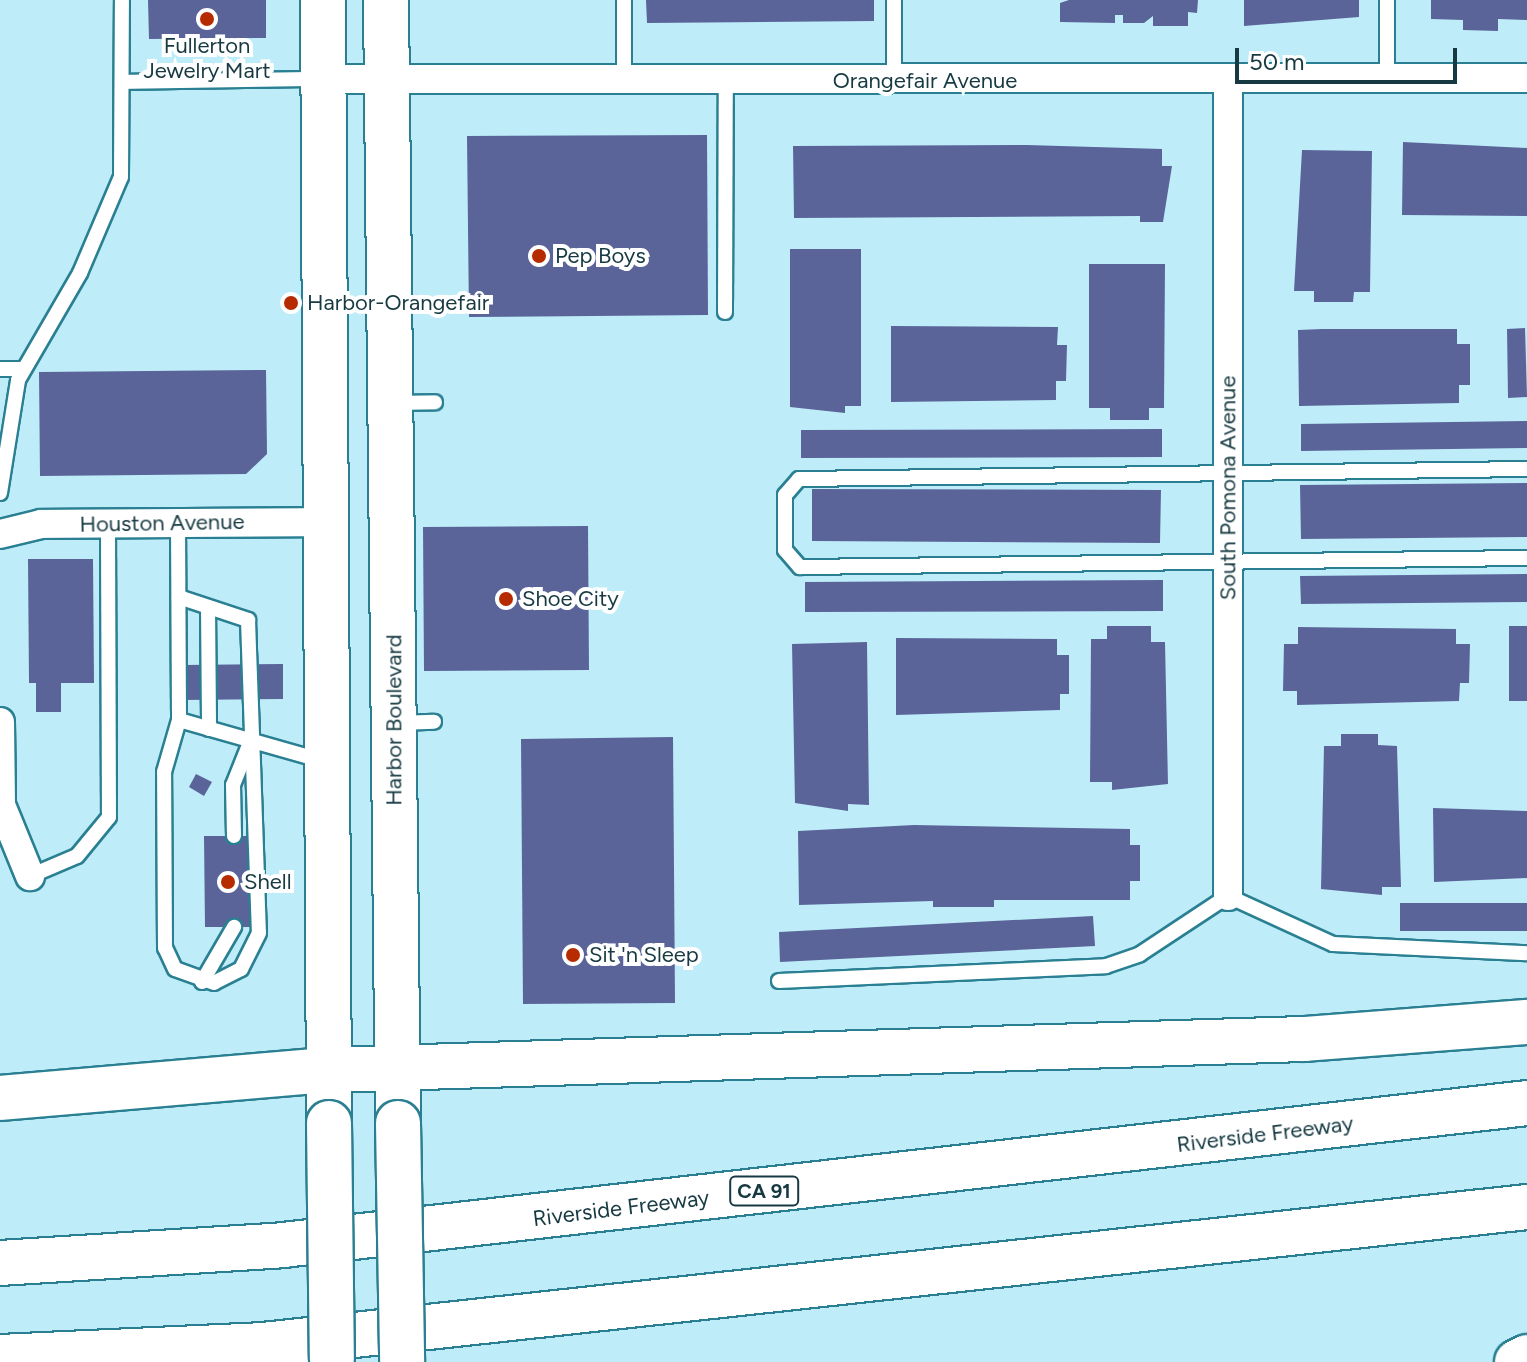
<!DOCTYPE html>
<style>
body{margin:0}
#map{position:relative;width:1527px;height:1362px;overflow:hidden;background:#beedf9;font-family:Figtree,sans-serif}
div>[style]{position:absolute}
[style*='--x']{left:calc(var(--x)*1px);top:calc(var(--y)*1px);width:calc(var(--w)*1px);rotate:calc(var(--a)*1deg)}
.building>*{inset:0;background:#5a6499}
.roads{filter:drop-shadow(2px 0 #2a8092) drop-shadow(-2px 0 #2a8092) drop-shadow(0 2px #2a8092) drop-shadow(0 -2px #2a8092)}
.service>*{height:14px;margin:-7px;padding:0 7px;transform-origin:7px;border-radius:7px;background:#fff}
.minor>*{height:28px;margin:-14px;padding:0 14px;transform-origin:14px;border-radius:14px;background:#fff}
.primary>*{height:44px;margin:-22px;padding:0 22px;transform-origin:22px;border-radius:22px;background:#fff}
.motorway>*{height:44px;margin:-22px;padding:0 22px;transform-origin:22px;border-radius:22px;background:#fff}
.bridges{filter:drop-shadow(2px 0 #2a8092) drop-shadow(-2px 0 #2a8092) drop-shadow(0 2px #2a8092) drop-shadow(0 -2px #2a8092)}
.primary-bridge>*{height:44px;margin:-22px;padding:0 22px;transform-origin:22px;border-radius:22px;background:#fff}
.dots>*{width:22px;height:22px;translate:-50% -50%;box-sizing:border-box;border:4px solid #fff;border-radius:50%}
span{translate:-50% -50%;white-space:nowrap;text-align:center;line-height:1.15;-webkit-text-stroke:8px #fff;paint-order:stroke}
.shield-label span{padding:2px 6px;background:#fff;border:2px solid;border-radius:6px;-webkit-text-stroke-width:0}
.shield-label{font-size:20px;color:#173a42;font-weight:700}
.poi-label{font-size:22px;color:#173a42}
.left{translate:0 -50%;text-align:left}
.street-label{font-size:22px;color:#173a42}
.scale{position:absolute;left:1235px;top:48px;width:222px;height:36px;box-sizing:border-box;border:4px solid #173a42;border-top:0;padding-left:10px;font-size:24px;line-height:28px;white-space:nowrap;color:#173a42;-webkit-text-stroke:6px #fff;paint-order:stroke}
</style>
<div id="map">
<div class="building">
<i style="clip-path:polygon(148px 0,266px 0,266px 38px,149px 39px)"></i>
<i style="clip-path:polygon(646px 0,874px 0,874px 21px,647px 23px)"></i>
<i style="clip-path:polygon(1069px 0,1198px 0,1197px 13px,1188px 12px,1188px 26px,1153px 26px,1153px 16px,1144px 23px,1123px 23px,1123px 15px,1115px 15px,1115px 23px,1060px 22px,1060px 3px)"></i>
<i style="clip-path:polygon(1244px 0,1359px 0,1359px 17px,1244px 26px)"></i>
<i style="clip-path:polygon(1431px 0,1527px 0,1527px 20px,1498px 19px,1498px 31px,1463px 30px,1463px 20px,1431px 19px)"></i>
<i style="clip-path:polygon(707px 135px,708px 315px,469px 317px,467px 136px)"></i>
<i style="clip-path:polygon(1403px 142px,1527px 148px,1527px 216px,1402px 215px)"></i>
<i style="clip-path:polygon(1027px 145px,1162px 149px,1162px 166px,1172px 166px,1163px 222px,1140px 222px,1140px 216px,794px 218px,793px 146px)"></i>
<i style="clip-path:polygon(1302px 150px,1372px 151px,1370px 292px,1354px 292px,1353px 302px,1314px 302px,1314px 291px,1294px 291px)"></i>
<i style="clip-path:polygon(790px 249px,861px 249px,861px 406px,845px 406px,845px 413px,790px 407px)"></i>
<i style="clip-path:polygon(1089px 264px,1165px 264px,1164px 408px,1149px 408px,1149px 420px,1110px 420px,1110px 408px,1089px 408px)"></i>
<i style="clip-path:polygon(891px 326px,1058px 327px,1057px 345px,1067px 345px,1066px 381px,1056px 381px,1056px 400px,891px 402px)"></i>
<i style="clip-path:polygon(1525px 328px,1527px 397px,1508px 398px,1507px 329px)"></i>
<i style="clip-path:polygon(1322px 329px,1457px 329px,1457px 344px,1470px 344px,1470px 385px,1459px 385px,1459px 403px,1299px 406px,1298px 330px)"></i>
<i style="clip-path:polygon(266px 370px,267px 454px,246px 474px,40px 476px,39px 372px)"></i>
<i style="clip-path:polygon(1527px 421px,1527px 448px,1301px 451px,1301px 424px)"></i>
<i style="clip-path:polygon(1162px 429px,1162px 457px,801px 458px,801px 430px)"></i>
<i style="clip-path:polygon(1527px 483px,1527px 537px,1301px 539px,1300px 485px)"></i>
<i style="clip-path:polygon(812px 489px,1161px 490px,1160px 543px,812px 541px)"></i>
<i style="clip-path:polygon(588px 526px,589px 670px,424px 671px,423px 527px)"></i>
<i style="clip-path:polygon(28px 559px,93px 559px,94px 683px,61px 683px,61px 712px,36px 712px,36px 683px,29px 683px)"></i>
<i style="clip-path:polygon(1527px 574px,1527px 602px,1301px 604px,1300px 576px)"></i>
<i style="clip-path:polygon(1163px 580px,1163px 611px,805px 612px,805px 582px)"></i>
<i style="clip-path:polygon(1107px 626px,1151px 626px,1151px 642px,1165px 642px,1168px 784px,1112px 790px,1112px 782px,1090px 782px,1091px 639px,1107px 639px)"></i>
<i style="clip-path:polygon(1509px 626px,1527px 626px,1527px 701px,1509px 701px)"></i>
<i style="clip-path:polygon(1298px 627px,1456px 629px,1456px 644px,1470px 644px,1469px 683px,1460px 683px,1459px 701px,1297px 705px,1297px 691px,1283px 691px,1284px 644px,1298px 644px)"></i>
<i style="clip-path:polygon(896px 638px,1057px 639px,1057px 655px,1069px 655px,1069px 694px,1060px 694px,1060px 710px,896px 715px)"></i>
<i style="clip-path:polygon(867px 642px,869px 805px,848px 804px,848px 811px,795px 803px,792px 644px)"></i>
<i style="clip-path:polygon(283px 664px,283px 699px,184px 700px,183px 665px)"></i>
<i style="clip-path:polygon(1341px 734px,1378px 734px,1378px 745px,1397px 746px,1401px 887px,1382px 887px,1382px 895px,1321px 889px,1324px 746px,1341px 746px)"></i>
<i style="clip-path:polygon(673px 737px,675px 1003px,523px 1004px,521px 739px)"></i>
<i style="clip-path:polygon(196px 774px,212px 782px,204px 796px,189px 787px)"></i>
<i style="clip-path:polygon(1433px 808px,1527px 811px,1527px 878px,1434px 882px)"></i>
<i style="clip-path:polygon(914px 825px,1130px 829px,1130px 845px,1140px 845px,1140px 881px,1130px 881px,1130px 900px,994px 900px,994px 907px,933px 907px,933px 901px,799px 905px,798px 831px)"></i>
<i style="clip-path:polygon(204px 836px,252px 836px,252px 927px,205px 927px)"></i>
<i style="clip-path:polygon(1400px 903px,1527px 903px,1527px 931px,1400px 931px)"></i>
<i style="clip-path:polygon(1093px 916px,1095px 946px,780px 962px,779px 932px)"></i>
</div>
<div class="roads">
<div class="service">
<i style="--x:624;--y:0;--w:76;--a:90"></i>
<i style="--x:894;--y:0;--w:82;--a:90"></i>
<i style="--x:1387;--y:79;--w:79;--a:-90"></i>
<i style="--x:123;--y:82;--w:196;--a:-0.9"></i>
<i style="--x:725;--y:312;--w:230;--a:-89.8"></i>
<i style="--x:0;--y:369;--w:22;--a:0"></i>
<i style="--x:396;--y:403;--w:39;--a:-1"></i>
<i style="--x:1527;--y:469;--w:728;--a:179.21"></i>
<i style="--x:799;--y:479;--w:21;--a:131"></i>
<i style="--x:785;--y:495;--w:55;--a:90"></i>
<i style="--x:785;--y:550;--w:23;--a:49"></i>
<i style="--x:800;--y:567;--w:727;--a:-0.71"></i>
<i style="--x:0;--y:493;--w:114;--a:-80.9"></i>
<i style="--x:18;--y:380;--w:124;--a:-59.9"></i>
<i style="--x:80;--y:273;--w:104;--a:-66.9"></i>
<i style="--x:121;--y:177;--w:177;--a:-89.7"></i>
<i style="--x:178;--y:523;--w:197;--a:89.7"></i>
<i style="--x:179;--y:720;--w:150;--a:15.9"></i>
<i style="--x:179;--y:597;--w:73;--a:18.4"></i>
<i style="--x:248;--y:620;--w:313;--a:88"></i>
<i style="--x:259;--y:933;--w:40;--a:116.6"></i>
<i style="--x:241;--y:969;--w:30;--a:153"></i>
<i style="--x:214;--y:983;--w:41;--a:-160.3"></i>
<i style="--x:175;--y:969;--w:23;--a:-115"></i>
<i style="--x:165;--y:948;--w:176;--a:-90.3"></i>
<i style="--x:164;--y:772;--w:54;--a:-73.9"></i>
<i style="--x:208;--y:607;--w:122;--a:89.5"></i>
<i style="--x:398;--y:723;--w:36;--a:-2"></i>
<i style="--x:234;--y:836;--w:51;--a:-91.1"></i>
<i style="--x:233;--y:785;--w:43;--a:-68.2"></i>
<i style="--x:30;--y:876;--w:51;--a:-23.1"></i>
<i style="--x:77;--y:856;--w:50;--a:-50.6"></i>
<i style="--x:109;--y:817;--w:293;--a:-90.2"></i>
<i style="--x:779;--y:981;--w:327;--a:-2.6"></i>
<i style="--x:1106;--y:966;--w:36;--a:-19"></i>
<i style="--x:1140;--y:954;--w:105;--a:-33.4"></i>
<i style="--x:1228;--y:896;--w:115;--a:24.6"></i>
<i style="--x:1333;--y:944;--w:194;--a:2.7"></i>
<i style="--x:202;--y:982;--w:64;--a:-59.8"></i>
</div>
<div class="minor">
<i style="--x:324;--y:79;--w:1203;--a:-0.05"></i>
<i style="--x:1228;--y:80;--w:816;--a:90"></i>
<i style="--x:0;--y:534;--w:42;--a:-13.7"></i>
<i style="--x:41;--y:524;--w:285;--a:-0.4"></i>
<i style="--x:0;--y:722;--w:83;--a:89.3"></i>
<i style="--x:1;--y:805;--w:77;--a:67.8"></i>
</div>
<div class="primary">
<i style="--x:323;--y:0;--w:1123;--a:89.69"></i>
<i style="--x:386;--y:0;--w:1123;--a:89.39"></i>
</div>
<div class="motorway">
<i style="--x:0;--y:1098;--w:329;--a:-4.9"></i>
<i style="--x:328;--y:1070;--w:977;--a:-1.82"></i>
<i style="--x:1305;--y:1039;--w:223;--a:-4.4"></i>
<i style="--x:0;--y:1263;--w:284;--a:-3.6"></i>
<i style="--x:283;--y:1245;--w:1252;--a:-6.51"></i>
<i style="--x:0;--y:1357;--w:263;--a:-2.6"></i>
<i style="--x:263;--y:1345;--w:1272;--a:-6.23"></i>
<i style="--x:1517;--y:1362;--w:11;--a:-27"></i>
</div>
</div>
<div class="bridges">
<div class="primary-bridge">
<i style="--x:329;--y:1123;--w:236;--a:89.3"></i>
<i style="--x:398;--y:1123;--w:239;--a:89"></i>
</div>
</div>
<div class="dots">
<i style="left:207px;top:19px;background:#b62c00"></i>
<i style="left:539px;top:256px;background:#b62c00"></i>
<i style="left:291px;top:303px;background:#b62c00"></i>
<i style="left:506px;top:599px;background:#b62c00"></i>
<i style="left:228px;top:882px;background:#b62c00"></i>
<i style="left:573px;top:955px;background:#b62c00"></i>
</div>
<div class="shield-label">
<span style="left:764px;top:1191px">CA 91</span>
</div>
<div class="poi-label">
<span style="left:207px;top:58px">Fullerton<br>Jewelry Mart</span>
<span class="left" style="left:555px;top:256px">Pep Boys</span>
<span class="left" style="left:307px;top:303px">Harbor-Orangefair</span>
<span class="left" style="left:522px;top:599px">Shoe City</span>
<span class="left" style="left:244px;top:882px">Shell</span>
<span class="left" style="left:589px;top:955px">Sit 'n Sleep</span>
</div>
<div class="street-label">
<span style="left:925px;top:81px">Orangefair Avenue</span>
<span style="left:1228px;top:488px;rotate:-90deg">South Pomona Avenue</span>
<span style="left:162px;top:523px;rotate:-1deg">Houston Avenue</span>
<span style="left:394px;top:720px;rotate:-90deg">Harbor Boulevard</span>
<span style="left:1265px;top:1134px;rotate:-7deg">Riverside Freeway</span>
<span style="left:621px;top:1208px;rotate:-7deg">Riverside Freeway</span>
</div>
<div class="scale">50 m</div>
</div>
